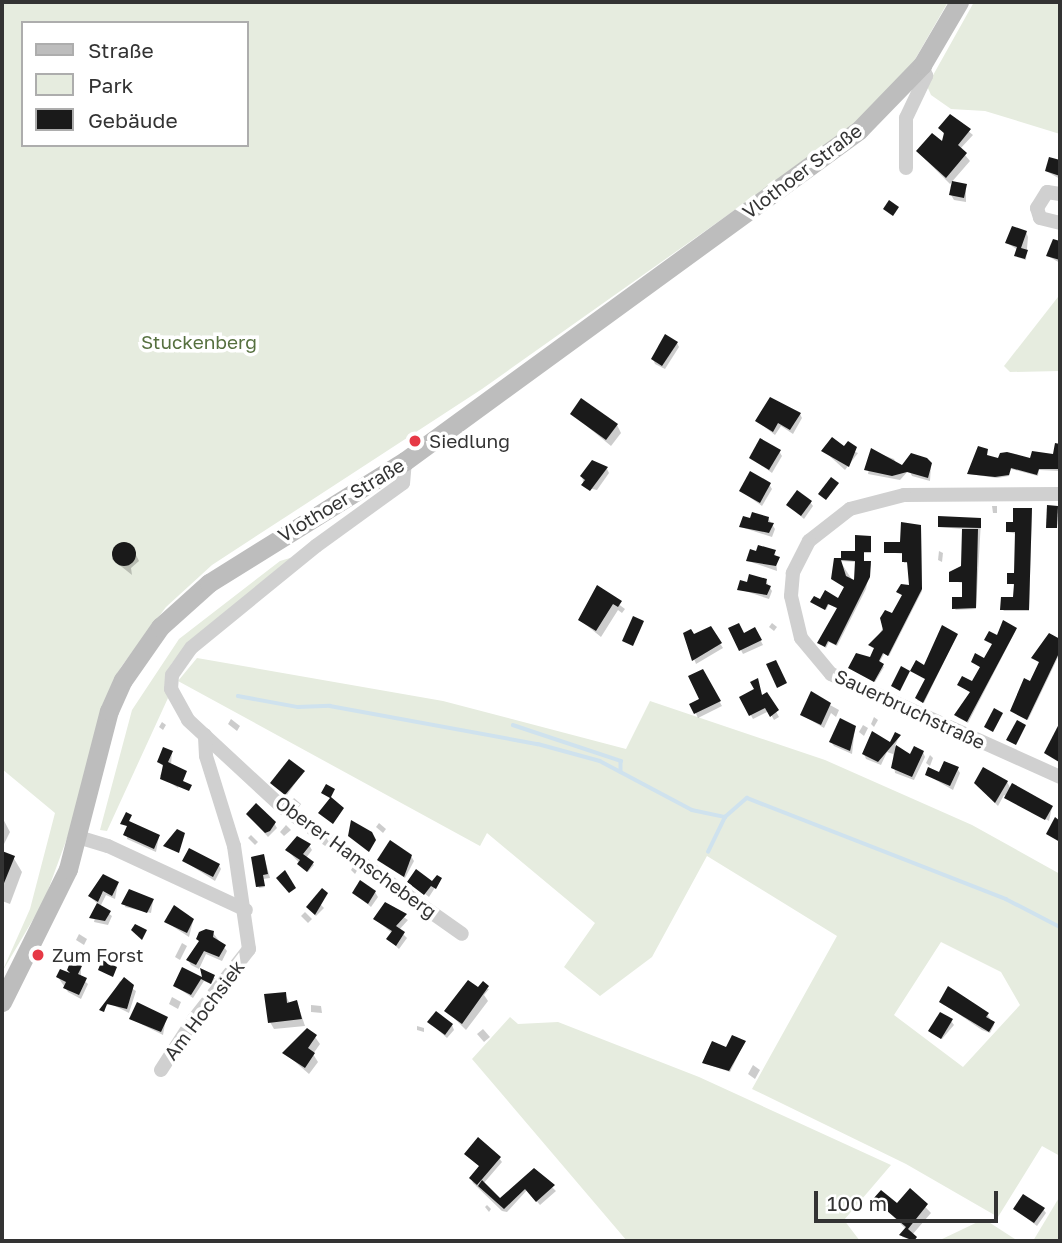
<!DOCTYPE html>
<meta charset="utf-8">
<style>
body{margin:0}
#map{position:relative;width:1062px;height:1243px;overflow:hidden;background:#fff;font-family:"Golos Text",sans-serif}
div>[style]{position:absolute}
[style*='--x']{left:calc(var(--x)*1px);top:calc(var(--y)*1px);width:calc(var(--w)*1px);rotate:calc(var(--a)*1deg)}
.green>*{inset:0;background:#e6ecdf}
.shadow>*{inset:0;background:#0003}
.stream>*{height:3.5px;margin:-1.75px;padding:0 1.75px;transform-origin:1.75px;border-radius:1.75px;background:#cfe2ee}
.building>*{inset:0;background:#1a1a1a}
.round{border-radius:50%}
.minor>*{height:14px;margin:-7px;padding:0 7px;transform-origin:7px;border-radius:7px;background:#d0d0d0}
.secondary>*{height:19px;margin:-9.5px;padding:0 9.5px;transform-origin:9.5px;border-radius:9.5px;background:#bdbdbd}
.dots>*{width:19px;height:19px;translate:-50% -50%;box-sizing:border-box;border:4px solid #fff;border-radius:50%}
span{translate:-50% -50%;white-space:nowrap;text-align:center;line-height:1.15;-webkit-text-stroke:7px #fff;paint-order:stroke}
.street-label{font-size:19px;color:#333}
.park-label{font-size:19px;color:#56703f}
.poi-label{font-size:19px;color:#333}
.left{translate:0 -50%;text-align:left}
.frame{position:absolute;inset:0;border:4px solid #333;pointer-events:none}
.legend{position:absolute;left:21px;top:21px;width:228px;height:126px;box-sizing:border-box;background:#fff;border:2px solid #adadad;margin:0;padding:9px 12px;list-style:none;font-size:21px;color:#333}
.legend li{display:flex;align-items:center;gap:14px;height:35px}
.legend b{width:35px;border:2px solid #adadad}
.scale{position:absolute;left:814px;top:1191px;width:184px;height:32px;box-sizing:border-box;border:4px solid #333;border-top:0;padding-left:9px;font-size:21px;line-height:24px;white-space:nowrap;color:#333;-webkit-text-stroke:5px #fff;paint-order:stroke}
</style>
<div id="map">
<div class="green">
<i style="clip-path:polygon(evenodd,2px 2px,948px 2px,910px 68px,852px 127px,482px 389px,212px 565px,166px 607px,121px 667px,101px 711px,70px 830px,44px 901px,2px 972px,30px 909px,55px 813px,2px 769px,2px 2px,23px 23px,247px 23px,247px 145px,23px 145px,23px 23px)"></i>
<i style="clip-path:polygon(974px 2px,1060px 2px,1060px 134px,985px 111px,951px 109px,931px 95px,927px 86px)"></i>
<i style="clip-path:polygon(1058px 297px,1060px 371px,1010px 372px,1004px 366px)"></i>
<i style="clip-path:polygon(300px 555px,188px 643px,172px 663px,165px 679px,168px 698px,107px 831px,100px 830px,132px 710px,179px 639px,280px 561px)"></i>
<i style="clip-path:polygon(evenodd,197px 658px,443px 701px,626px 749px,650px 701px,825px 760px,972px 825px,1060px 874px,1060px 1156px,1042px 1146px,998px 1217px,906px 1164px,752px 1089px,837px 936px,707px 856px,652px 957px,600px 996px,564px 967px,595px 923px,487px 833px,480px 846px,178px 681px,197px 658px,941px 942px,1001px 972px,1020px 1005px,963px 1067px,894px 1015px,941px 942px)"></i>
<i style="clip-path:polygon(510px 1017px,518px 1024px,558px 1022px,699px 1077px,891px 1165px,844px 1220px,860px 1241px,627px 1241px,472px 1059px)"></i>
<i style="clip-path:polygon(1060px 1196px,1060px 1241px,1033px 1241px)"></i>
<i style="clip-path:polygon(984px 1219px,1018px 1241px,938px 1241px)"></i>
</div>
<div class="shadow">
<i style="clip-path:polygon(950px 116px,973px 135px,960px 149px,970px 161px,950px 184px,918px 152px,942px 144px,947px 139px,940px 128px)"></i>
<i style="clip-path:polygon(1050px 159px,1060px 162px,1060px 179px,1046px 171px)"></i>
<i style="clip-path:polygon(966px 185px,966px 202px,954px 200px,951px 195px)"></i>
<i style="clip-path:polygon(1026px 232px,1028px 237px,1026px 260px,1017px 257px,1018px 250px,1007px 243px)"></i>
<i style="clip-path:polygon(1054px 241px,1060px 243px,1060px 263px,1048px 256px)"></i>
<i style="clip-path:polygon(677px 343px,679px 347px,665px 369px,655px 364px,653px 359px)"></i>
<i style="clip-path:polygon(572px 414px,617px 425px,621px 433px,611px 446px)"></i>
<i style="clip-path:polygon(800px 414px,802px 418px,793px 434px,781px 426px,775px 435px,757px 421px)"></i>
<i style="clip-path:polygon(1057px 445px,1060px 471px,1039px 470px,1038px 476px,1011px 469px,1009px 476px,997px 478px,969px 474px,987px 450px,987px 457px,1000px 460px,1031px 460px,1054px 456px)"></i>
<i style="clip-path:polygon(844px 448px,858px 453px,845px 470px,824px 451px)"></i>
<i style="clip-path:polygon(779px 451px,782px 456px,772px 473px,751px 458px)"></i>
<i style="clip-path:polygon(872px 451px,894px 459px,897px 465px,931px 465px,930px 481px,912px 476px,909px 470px,900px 480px,868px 474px)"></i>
<i style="clip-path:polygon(607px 469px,609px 473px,597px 490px,584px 487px,582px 476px)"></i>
<i style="clip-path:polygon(769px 484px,772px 489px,762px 506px,741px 491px)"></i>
<i style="clip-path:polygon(810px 502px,813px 506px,804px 519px,788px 505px)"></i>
<i style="clip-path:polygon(992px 506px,997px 506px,997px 513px,993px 513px)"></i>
<i style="clip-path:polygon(1032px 511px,1029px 611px,1003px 611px,1015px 599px,1016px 585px,1008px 583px,1016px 575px,1017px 534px,1008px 532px)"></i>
<i style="clip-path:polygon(768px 518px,775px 529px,772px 537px,741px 527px)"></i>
<i style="clip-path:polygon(981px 521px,976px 609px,955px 610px,963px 599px,964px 583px,951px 581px,962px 567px,963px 529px,939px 527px)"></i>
<i style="clip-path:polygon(903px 524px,921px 529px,922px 591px,889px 656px,884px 654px,879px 663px,884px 667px,875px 682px,851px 669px,871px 659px,876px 649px,871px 647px,903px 596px,898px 592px,910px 586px,909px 563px,904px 563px,904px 554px,886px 552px,902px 544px)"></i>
<i style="clip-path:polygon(evenodd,870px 537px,871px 553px,864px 553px,864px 562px,871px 564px,866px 589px,837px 646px,829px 642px,826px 648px,819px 643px,838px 609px,829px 604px,826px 610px,813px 603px,839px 600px,846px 588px,832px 579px,836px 560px,857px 553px,870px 537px,840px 561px,856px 562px,856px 586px,840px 561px)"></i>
<i style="clip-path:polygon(123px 543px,130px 543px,139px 561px,131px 568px,132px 575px,112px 559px)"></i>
<i style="clip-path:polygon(939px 551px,943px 553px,942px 562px,938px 560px)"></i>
<i style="clip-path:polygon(775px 552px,777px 571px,748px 561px)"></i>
<i style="clip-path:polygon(766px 581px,772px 591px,769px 599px,739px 589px)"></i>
<i style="clip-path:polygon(597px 588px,625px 609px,622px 613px,618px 610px,601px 637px,580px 620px)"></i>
<i style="clip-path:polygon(772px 623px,777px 627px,774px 631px,769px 627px)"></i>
<i style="clip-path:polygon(710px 628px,723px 648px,696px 664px,685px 634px,694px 636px)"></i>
<i style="clip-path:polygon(730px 629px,743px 635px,755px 630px,763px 645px,743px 654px)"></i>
<i style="clip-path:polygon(1016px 630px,968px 723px,957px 717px,971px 693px,959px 685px,972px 684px,981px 668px,973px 662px,985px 661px,998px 638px)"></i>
<i style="clip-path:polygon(957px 635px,924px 703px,917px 700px,926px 680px)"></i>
<i style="clip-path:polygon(1050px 635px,1060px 641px,1060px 653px,1028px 720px,1013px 712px,1040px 663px,1033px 658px)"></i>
<i style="clip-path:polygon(702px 671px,722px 706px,698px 718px,692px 705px,702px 699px)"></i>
<i style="clip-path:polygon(767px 695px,779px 717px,774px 720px,769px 711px,753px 719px,741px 698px)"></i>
<i style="clip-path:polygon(830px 705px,839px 710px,836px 717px,831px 713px,824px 728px,802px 715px)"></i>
<i style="clip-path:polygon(874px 717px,878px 720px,874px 727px,871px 724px)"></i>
<i style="clip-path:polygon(231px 719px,240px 726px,237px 731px,228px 724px)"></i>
<i style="clip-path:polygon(162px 722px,166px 725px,163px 730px,159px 727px)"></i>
<i style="clip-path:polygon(863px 725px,868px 728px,864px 736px,859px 732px)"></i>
<i style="clip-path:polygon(855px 727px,852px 754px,834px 746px,831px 742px)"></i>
<i style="clip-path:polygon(873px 734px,890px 744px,899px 736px,895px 746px,911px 757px,923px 752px,925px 757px,914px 780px,895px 773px,893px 754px,887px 752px,881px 765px,866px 759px,864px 754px)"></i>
<i style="clip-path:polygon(172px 752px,171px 765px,185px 772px,178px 788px,160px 776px,164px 767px,159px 762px)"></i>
<i style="clip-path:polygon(930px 755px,933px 758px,930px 766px,926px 763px)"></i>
<i style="clip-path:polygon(957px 768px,960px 773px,953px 790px,927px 775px)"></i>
<i style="clip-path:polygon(303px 772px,287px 795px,273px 785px)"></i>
<i style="clip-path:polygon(1007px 782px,1011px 789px,1052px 807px,1049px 821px,1004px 795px,998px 806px,979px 787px)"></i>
<i style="clip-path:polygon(294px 798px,301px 804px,298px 808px,291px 802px)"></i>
<i style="clip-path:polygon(130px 816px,129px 823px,159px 836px,156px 852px,127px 839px,128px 827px,122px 823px)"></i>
<i style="clip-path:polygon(2px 817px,10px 832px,2px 848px)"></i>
<i style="clip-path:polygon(251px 818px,274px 823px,277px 828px,268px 837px)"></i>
<i style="clip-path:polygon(379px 823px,386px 829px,383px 833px,376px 827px)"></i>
<i style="clip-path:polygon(286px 825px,291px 830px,284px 836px,280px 832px)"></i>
<i style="clip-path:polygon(251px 835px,258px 842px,255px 845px,248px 838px)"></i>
<i style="clip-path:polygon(309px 845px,312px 850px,306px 858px,314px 865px,308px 872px,287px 850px)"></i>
<i style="clip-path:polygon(2px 852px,13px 857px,22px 872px,10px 904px,2px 901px)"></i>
<i style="clip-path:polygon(264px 856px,270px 878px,263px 879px,265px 887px,259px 888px,256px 878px)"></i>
<i style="clip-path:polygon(411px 856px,414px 861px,405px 878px,379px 860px)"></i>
<i style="clip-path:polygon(184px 861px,219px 865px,221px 869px,215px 881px)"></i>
<i style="clip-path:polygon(354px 865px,358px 869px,355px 874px,351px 870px)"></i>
<i style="clip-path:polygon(440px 880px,429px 897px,410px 882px,434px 885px)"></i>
<i style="clip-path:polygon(118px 883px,115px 899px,106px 895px,100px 907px,112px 916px,108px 925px,94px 922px,98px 904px,90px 897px)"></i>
<i style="clip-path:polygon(130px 891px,153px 901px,151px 913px,125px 907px)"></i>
<i style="clip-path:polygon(375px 892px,378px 897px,371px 907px,354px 893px)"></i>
<i style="clip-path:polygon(326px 894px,320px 904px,324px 908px,316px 916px,309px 909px)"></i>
<i style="clip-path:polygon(385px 905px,408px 920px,399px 930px,407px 938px,399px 949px,388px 939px,392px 933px,375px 919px)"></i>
<i style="clip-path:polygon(305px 912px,312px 919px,308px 923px,301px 916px)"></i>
<i style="clip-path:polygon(193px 921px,189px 937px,166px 922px)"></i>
<i style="clip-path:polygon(213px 933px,227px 951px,222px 961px,206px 954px,199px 969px,191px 965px,188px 960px)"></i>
<i style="clip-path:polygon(79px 934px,87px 939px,84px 945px,76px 940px)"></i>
<i style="clip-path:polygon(182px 943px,187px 946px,180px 960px,175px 957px)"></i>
<i style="clip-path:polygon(81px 967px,81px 978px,88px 984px,81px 999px,68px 992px,58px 977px,73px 976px)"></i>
<i style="clip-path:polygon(183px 970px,202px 979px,215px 978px,211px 984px,204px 981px,193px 998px,175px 986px)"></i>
<i style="clip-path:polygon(120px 981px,136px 991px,129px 1013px,109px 1003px,102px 1011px)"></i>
<i style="clip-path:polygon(468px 982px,484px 994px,480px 987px,489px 989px,484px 995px,488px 1001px,466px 1030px,447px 1011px)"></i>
<i style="clip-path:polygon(285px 994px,290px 1004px,297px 1002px,305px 1026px,274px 1029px,270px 1022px)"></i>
<i style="clip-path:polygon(172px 997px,181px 1002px,178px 1009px,169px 1004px)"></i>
<i style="clip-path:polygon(941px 1002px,987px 1014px,994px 1025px,990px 1033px,982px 1030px)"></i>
<i style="clip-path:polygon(311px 1005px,321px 1006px,322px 1013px,311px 1012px)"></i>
<i style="clip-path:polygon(166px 1018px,163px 1035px,131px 1019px)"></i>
<i style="clip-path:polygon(951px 1021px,954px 1025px,942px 1039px,931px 1033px)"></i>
<i style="clip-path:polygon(429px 1022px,452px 1025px,454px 1030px,447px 1038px)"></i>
<i style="clip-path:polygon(417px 1026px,424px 1028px,424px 1032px,417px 1030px)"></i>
<i style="clip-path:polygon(483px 1029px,490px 1037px,484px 1042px,477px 1034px)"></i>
<i style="clip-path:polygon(315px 1037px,320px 1044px,313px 1054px,318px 1062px,309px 1074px,285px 1053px)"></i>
<i style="clip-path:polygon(744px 1043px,730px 1072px,704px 1063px,727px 1049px)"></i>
<i style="clip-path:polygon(753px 1065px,760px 1070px,755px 1079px,748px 1074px)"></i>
<i style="clip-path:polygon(466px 1154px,499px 1158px,502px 1162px,483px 1184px,500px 1201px,534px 1170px,556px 1191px,540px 1205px,527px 1190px,507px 1212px,502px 1211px,473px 1183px,471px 1178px,480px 1167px)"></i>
<i style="clip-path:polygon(910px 1191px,931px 1213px,912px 1235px,916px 1241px,902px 1237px,906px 1229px,875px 1199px,897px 1206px)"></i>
<i style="clip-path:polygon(487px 1205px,491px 1209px,489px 1212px,485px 1207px)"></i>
<i style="clip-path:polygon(1015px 1209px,1043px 1209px,1046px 1213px,1037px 1226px)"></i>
</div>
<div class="stream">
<i style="--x:238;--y:696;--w:61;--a:10.4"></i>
<i style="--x:298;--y:707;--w:32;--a:-2"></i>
<i style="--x:330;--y:706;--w:211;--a:10.4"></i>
<i style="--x:538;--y:744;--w:64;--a:15.3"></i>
<i style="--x:600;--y:761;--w:104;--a:28"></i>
<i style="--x:692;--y:810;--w:34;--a:12"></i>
<i style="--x:725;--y:817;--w:29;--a:-41"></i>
<i style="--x:747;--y:798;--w:278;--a:21.3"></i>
<i style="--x:1006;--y:899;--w:61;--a:27.4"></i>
<i style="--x:513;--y:725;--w:114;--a:18.4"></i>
<i style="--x:621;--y:761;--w:11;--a:90"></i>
<i style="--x:708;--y:852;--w:39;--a:-64"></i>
</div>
<div class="building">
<i style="clip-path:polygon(950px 114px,971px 129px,958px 145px,967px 153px,946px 178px,916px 151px,932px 133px,942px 141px,944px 133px,938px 128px)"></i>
<i style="clip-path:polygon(1049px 157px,1060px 160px,1060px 176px,1045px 171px)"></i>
<i style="clip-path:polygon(952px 181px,967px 184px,964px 198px,949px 195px)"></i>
<i style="clip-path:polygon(889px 200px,899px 207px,893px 216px,883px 209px)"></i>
<i style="clip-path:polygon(1012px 226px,1027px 231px,1021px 248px,1028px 250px,1025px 259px,1014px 256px,1017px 247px,1005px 243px)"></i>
<i style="clip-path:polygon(1053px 239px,1060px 241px,1060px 260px,1046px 256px)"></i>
<i style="clip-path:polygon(665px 334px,678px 342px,662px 366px,651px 359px)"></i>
<i style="clip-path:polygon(770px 397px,801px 413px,790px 430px,778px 423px,773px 432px,755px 421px)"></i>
<i style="clip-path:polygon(581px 398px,618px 424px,606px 440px,570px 414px)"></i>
<i style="clip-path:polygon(832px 437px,844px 446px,848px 441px,857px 447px,849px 467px,821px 451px)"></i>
<i style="clip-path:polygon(760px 438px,781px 450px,769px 470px,749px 458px)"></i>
<i style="clip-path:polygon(1055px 443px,1060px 444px,1060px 469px,1039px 469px,1037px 475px,1011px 468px,1009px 475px,995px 477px,967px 474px,978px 446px,988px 449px,987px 455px,998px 458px,1000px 453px,1007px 452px,1030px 458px,1032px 451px,1053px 454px)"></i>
<i style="clip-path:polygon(871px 448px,902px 465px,911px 453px,927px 458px,932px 463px,928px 478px,907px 472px,892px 476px,864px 470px)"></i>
<i style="clip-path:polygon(592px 460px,608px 467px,590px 491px,581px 485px,585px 480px,580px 476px)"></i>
<i style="clip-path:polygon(750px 471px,771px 483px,760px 503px,739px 491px)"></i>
<i style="clip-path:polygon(831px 477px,839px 483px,826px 500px,818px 494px)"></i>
<i style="clip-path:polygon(797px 490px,812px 501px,801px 516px,786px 505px)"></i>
<i style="clip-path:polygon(1047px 505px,1058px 506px,1057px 528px,1046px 528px)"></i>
<i style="clip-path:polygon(1013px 508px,1032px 508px,1029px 610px,1000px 610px,1001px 597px,1013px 597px,1014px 584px,1007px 584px,1007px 573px,1014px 573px,1015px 532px,1006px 532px,1006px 522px,1013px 522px)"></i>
<i style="clip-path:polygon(752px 512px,769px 517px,768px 522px,774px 523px,769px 533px,739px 527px,743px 516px,750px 518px)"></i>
<i style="clip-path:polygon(938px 516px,981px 518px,981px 528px,938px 527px)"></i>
<i style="clip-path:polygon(901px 522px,921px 525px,922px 589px,888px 656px,883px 653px,879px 661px,884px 664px,874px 682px,848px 668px,856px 653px,870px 657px,874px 648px,868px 645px,883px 630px,880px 618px,885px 610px,892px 613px,902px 595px,896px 592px,901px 584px,909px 585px,907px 562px,902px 562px,902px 553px,884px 553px,884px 542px,900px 542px)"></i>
<i style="clip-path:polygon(962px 529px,978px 529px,976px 608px,952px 609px,952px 597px,962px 597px,962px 582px,949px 582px,949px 572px,961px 566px)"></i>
<i style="clip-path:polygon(evenodd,855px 535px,871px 536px,871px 552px,864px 552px,864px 561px,871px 561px,870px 577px,836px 645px,828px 641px,825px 647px,817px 643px,837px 608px,828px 604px,825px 610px,810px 602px,814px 596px,820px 599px,825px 590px,838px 598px,844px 587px,831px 579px,834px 558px,841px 558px,841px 551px,855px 551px,855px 535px,841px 560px,855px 561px,854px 580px,846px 576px,841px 560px)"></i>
<i class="round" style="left:112px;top:542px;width:24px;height:24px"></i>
<i style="clip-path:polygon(758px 545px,776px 550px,774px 555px,780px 557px,776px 566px,746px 561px,750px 549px,756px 551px)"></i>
<i style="clip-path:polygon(749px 574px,767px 579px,766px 584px,771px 586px,767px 595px,737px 590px,740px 580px,747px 582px)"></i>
<i style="clip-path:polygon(597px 585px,622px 601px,618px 607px,613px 604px,596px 631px,578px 620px)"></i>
<i style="clip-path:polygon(633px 616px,644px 621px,633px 646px,622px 641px)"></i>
<i style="clip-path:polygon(1003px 620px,1017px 628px,967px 722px,954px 715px,970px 692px,957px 685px,962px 676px,972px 681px,980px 667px,971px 662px,975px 653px,984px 658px,992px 644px,984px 640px,989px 631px,997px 635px)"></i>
<i style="clip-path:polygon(739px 623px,744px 633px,755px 627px,762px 640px,739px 651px,728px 628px)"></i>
<i style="clip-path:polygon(942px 625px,958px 634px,923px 703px,915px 698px,925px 679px,910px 671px,916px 660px,924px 665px)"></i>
<i style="clip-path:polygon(711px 626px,722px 643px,692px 661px,683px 633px,691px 629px,694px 634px)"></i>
<i style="clip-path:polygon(1049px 633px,1060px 639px,1060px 651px,1027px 720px,1010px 711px,1024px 678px,1030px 681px,1039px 662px,1031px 658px)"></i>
<i style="clip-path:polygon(776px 660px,787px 683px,777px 688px,766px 664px)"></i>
<i style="clip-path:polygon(901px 666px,910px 671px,900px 691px,891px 686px)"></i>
<i style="clip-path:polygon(703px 669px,721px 701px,694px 714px,689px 704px,699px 699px,688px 676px)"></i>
<i style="clip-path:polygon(758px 678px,762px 695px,767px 692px,779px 710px,770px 717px,765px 708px,749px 716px,739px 697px,754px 689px,750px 682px)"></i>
<i style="clip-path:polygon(811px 691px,831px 703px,821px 725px,800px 715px)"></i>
<i style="clip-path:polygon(994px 708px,1003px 713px,993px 732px,984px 727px)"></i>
<i style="clip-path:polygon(840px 718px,856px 726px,850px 751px,829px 742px)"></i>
<i style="clip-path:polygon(1017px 720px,1026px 725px,1016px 745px,1006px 740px)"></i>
<i style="clip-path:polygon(1060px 722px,1060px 760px,1059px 762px,1044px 753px)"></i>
<i style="clip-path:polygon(872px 731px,890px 742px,895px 732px,901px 735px,878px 762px,862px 754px)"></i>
<i style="clip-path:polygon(896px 745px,910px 754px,914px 746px,924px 751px,912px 777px,891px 768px)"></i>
<i style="clip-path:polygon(163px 747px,173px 751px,168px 762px,187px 771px,183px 781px,192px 785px,189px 791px,160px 779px,163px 765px,157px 762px)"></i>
<i style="clip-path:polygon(289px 759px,305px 771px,285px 795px,270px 783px)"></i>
<i style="clip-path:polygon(944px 761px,959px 767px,950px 786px,925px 775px,928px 767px,939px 772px)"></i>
<i style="clip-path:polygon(983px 767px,1008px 781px,995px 803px,974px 783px)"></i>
<i style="clip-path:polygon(1012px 783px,1053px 806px,1045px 820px,1004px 798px)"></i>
<i style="clip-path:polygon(326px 784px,335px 789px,331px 797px,344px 808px,333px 824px,318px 813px,330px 798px,321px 793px)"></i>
<i style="clip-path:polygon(256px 803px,276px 822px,270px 831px,265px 833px,246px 814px)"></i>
<i style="clip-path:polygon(126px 812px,132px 815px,129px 821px,160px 835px,154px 849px,123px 835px,127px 826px,120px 824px)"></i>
<i style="clip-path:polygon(1055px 817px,1060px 821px,1060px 842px,1046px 834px)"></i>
<i style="clip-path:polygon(351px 820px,372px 832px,376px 840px,369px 852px,348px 836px)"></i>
<i style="clip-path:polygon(177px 829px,185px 833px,179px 853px,163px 846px)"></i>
<i style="clip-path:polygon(297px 836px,311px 844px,303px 854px,314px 862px,307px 872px,297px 864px,300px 860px,285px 850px)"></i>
<i style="clip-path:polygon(390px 840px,412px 855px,404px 877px,377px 860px)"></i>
<i style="clip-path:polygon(189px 848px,220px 864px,213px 877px,182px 861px)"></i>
<i style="clip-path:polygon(2px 851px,15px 856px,2px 888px)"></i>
<i style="clip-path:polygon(264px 854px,268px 874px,263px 875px,265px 886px,256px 887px,251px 857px)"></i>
<i style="clip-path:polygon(416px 869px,432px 881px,437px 875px,442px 878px,436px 889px,431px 886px,424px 895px,407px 882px)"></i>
<i style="clip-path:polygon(285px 870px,296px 888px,289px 893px,276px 878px)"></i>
<i style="clip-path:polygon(103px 874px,119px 882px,112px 896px,103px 891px,98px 902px,88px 896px)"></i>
<i style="clip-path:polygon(360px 880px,376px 891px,368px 904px,352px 893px)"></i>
<i style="clip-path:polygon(322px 888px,328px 893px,315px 915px,306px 907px)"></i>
<i style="clip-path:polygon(129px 889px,154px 899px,147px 913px,121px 904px)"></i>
<i style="clip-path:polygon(385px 902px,407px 914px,396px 926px,405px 932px,396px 946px,386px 939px,392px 931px,373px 919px)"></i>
<i style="clip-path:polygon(97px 903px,111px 911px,105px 921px,89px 918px)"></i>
<i style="clip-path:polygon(174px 905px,194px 919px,187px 933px,164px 922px)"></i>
<i style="clip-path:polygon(135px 924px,147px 930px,142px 940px,131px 930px)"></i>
<i style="clip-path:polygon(206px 929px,214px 931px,213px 937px,226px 945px,219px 957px,204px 951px,196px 965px,186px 960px,199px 941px,196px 939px,199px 932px)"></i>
<i style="clip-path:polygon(71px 960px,82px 966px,78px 974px,87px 978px,79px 995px,63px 988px,66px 982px,56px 977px,60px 969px,70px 973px,67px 970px)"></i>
<i style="clip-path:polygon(102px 960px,117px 967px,113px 977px,98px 970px)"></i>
<i style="clip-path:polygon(182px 967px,202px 977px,200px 968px,215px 975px,211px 984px,201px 979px,191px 995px,173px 986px)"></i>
<i style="clip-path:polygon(124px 977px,134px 985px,127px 1009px,107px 1004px,104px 1012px,99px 1010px)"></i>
<i style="clip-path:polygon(468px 980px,478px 987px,483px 981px,489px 986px,462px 1024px,444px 1011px)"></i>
<i style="clip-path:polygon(948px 986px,989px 1013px,986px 1017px,995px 1022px,989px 1032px,939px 1002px)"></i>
<i style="clip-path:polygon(286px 992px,287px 1003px,297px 1000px,302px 1019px,268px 1023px,264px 994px)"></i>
<i style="clip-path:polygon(137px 1002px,168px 1017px,161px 1032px,129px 1019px)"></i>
<i style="clip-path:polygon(436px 1011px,453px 1024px,445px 1035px,427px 1022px)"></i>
<i style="clip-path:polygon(940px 1012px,953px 1019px,941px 1039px,928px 1031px)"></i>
<i style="clip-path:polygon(307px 1028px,317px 1035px,308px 1048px,315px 1053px,305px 1068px,282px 1053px)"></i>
<i style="clip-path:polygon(732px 1035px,746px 1041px,729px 1071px,702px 1063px,712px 1041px,726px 1047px)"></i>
<i style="clip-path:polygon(478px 1137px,501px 1157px,477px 1185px,469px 1178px,479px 1166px,464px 1154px)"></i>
<i style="clip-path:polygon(534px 1168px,555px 1185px,536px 1202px,525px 1189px,504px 1209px,478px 1186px,482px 1180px,500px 1198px)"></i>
<i style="clip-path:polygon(910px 1188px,928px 1204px,908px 1229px,917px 1237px,914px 1241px,899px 1235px,906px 1227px,873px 1199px,881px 1190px,897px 1203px)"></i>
<i style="clip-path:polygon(1023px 1194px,1045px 1208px,1034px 1223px,1013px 1209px)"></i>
</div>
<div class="minor">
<i style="--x:906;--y:168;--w:50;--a:-90"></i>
<i style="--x:906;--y:118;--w:47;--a:-64.5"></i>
<i style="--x:926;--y:76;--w:12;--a:-110"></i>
<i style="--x:1060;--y:194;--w:13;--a:-171"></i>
<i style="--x:1047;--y:192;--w:19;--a:122"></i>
<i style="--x:1037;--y:208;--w:10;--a:73"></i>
<i style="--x:1040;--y:218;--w:21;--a:14"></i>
<i style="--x:405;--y:461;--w:22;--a:95"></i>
<i style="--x:403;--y:483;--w:107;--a:144.1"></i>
<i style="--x:316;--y:546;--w:161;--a:140.8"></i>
<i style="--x:191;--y:648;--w:33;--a:125"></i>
<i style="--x:172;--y:675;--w:14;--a:94"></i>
<i style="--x:171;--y:689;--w:35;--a:61"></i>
<i style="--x:188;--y:720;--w:128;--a:42.8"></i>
<i style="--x:282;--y:807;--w:220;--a:35.2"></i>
<i style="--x:1060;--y:494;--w:156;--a:179.6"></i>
<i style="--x:904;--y:495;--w:56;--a:165.5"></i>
<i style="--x:850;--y:509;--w:52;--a:142"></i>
<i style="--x:809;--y:541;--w:36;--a:117"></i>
<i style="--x:793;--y:573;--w:23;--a:95"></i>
<i style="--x:791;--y:596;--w:43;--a:76.6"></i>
<i style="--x:801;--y:638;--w:47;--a:50.2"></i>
<i style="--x:831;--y:674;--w:251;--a:24.2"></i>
<i style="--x:78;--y:837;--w:31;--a:17"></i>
<i style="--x:108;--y:846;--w:152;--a:24.9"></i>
<i style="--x:161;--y:1070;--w:61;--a:-57.1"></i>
<i style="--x:194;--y:1019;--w:89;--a:-51.8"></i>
<i style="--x:249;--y:949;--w:104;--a:-98.3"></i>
<i style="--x:234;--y:846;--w:94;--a:-107.3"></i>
<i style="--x:206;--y:756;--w:21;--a:-93"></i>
</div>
<div class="secondary">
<i style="--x:2;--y:1002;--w:148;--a:-63.6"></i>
<i style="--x:68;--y:869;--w:163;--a:-75.5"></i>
<i style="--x:109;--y:711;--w:34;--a:-66"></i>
<i style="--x:123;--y:680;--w:65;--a:-55.1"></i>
<i style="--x:160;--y:627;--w:66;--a:-41.9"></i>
<i style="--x:209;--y:583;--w:231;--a:-31.9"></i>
<i style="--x:405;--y:461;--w:562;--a:-36.09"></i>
<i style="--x:859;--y:130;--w:91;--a:-45.9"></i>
<i style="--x:922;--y:65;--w:73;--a:-59.6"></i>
</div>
<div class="dots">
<i style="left:415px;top:441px;background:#e63946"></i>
<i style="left:38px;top:955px;background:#e63946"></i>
</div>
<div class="street-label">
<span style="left:802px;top:171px;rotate:-37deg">Vlothoer Straße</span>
<span style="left:341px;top:500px;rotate:-31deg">Vlothoer Straße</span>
<span style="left:910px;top:709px;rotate:25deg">Sauerbruchstraße</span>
<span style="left:356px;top:857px;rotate:36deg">Oberer Hamscheberg</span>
<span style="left:204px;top:1010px;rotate:-53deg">Am Hochsiek</span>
</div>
<div class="park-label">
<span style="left:199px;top:342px">Stuckenberg</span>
</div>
<div class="poi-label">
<span class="left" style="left:429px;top:441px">Siedlung</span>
<span class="left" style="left:52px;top:955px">Zum Forst</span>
</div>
<div class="frame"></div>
<ul class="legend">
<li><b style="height:9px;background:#bdbdbd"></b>Straße</li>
<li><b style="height:19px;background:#e6ecdf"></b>Park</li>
<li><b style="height:19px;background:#1a1a1a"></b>Gebäude</li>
</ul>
<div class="scale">100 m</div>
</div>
